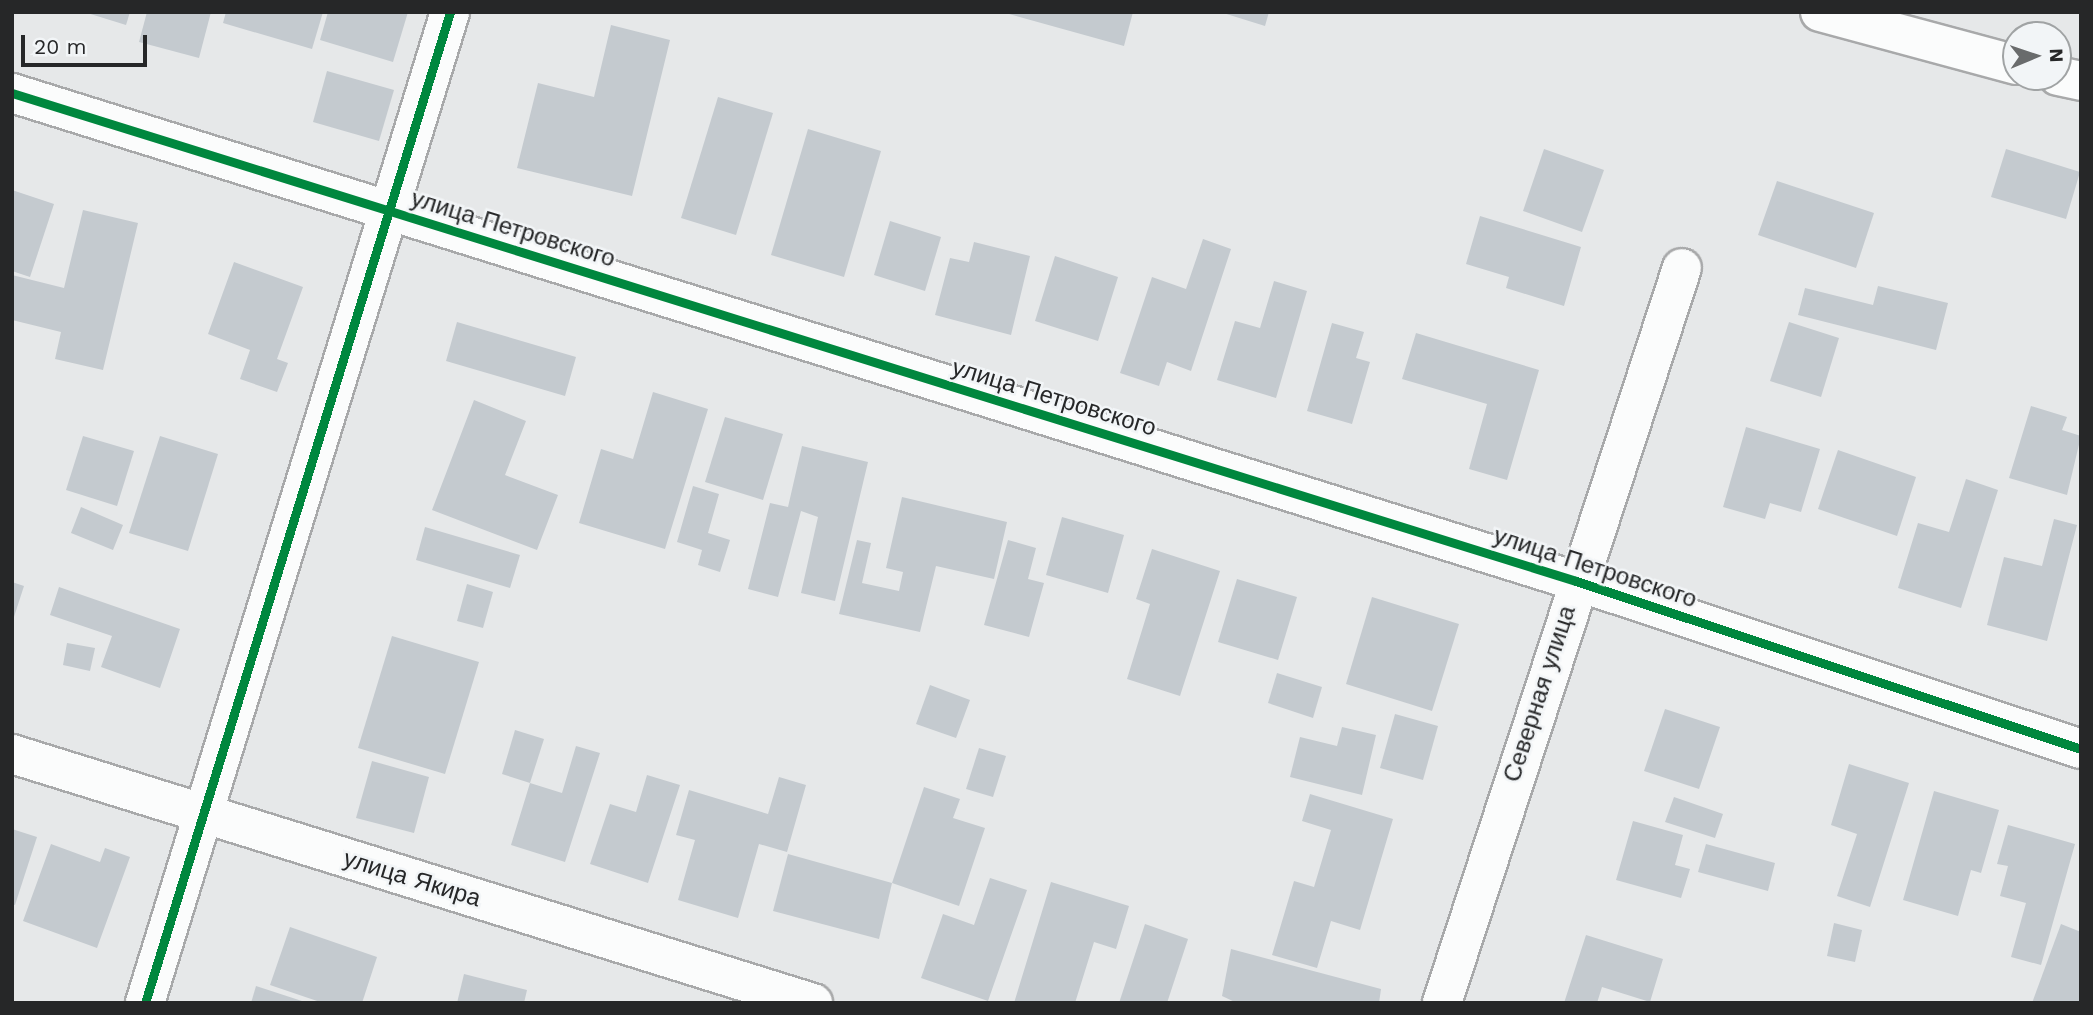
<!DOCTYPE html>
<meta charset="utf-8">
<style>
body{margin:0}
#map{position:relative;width:2093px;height:1015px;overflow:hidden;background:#e6e8e9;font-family:"Work Sans",sans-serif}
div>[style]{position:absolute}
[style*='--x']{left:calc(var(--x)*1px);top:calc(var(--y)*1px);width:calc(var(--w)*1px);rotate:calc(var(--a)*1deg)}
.building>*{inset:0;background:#c4cacf}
.roads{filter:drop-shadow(2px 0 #a8a9aa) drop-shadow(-2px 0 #a8a9aa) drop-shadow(0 2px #a8a9aa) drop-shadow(0 -2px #a8a9aa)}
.minor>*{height:38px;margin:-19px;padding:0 19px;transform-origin:19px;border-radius:19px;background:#fbfcfc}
.cycleway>*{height:9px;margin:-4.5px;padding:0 4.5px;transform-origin:4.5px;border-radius:4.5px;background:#00873e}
span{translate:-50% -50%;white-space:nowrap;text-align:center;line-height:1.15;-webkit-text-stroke:5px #f2f5f7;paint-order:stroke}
.street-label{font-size:24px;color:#262728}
.frame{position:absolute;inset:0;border:14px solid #262728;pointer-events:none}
.north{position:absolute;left:2002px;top:21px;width:70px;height:70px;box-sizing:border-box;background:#f2f5f7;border:2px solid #a0a3a4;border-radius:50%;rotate:88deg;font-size:19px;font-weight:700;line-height:28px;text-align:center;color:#262728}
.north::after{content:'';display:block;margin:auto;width:24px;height:32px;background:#696b6c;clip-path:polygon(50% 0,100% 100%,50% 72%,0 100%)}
.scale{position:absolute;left:21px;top:35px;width:126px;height:32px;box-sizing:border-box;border:4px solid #262728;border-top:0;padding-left:9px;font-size:21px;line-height:24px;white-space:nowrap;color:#262728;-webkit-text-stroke:5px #f2f5f7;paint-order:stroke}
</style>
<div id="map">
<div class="building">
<i style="clip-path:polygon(84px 12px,130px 12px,126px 25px)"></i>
<i style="clip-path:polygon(147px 12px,211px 12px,199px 58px,139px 42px)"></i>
<i style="clip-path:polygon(226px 12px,323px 12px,312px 49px,223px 23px)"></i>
<i style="clip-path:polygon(328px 12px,408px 12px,393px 62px,320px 40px)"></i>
<i style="clip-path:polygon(1002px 12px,1133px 12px,1124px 46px)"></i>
<i style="clip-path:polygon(1220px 12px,1269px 12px,1265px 26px)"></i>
<i style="clip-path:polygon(611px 25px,670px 40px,632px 196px,517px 168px,538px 83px,594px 97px)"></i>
<i style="clip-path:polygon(327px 71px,394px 90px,379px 141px,313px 122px)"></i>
<i style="clip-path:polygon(718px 97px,773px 113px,736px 235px,681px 218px)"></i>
<i style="clip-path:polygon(808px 129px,881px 151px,844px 277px,771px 255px)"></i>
<i style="clip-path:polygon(1544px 149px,1604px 170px,1582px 232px,1523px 211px)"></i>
<i style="clip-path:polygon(2006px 149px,2080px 172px,2066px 219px,1991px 197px)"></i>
<i style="clip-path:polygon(1777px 181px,1874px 213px,1856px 268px,1758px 235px)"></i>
<i style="clip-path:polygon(12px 190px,54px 204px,30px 277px,12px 271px)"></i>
<i style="clip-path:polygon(83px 210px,138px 223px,103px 370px,55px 359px,61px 332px,12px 320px,12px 275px,64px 288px)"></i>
<i style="clip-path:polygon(1480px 216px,1581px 247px,1564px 306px,1506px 288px,1509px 277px,1466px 264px)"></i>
<i style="clip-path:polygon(890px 221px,941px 237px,925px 291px,874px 275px)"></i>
<i style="clip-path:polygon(1203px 239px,1231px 249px,1191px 371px,1167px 362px,1159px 386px,1120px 373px,1152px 277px,1186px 289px)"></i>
<i style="clip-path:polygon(974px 242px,1030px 256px,1011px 335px,935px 315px,950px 258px,969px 262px)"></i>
<i style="clip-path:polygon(1055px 256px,1118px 277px,1098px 341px,1035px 321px)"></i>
<i style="clip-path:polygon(234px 262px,303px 287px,277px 359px,288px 363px,277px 392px,240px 379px,250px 350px,208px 334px)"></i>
<i style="clip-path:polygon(1274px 281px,1307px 291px,1276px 398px,1217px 380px,1235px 321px,1260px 328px)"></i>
<i style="clip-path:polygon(1878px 286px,1948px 303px,1936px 350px,1798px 315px,1805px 288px,1873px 305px)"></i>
<i style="clip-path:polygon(457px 322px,576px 357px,565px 396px,446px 361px)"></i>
<i style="clip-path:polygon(1789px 322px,1839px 338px,1821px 397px,1770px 381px)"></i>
<i style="clip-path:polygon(1332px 323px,1364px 332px,1356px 358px,1370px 362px,1352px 424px,1307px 411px)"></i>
<i style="clip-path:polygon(1416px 333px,1539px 370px,1507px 480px,1469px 469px,1487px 404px,1402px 379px)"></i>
<i style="clip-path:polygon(653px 392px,708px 409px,665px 549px,579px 523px,601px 449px,633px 459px)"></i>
<i style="clip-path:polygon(474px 400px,526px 421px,505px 475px,558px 495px,537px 550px,432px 510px)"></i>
<i style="clip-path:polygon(2031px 406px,2067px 417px,2062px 430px,2081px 436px,2067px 495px,2009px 478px)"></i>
<i style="clip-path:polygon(725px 417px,783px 434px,763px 500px,705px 482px)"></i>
<i style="clip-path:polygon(1746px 427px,1820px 449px,1801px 512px,1770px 503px,1765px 519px,1723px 507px)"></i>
<i style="clip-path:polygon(83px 436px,134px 451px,117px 506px,66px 490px)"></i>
<i style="clip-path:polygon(160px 436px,218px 454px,188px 551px,129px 533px)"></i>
<i style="clip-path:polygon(802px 446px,868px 462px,835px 601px,801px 593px,818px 517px,801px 511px,778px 597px,748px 589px,770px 503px,788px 507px)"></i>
<i style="clip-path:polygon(1838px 450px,1916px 477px,1897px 536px,1818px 509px)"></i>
<i style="clip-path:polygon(1966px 479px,1998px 490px,1961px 608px,1898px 588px,1918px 523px,1949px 532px)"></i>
<i style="clip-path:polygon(693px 486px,719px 494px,708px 533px,730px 540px,720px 572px,698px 565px,702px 550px,677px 542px)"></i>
<i style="clip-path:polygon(902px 497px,1007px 522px,994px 579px,936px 566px,920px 632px,839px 614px,857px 540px,871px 543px,862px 583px,899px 591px,903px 572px,886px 568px)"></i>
<i style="clip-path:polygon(81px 507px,123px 525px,113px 550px,71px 533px)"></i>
<i style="clip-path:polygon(1062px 517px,1124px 535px,1108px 593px,1046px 575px)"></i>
<i style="clip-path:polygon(2054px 519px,2077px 525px,2047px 641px,1987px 625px,2004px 557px,2042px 566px)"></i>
<i style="clip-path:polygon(425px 527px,520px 555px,510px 588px,416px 560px)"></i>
<i style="clip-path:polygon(1008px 540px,1036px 548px,1028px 579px,1044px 583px,1029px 637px,984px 625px)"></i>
<i style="clip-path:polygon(1152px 549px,1220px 571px,1180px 696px,1127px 679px,1150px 604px,1136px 599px)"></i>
<i style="clip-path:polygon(1237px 579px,1297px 597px,1278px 660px,1218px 642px)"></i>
<i style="clip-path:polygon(12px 582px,24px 586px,13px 620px,12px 620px)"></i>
<i style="clip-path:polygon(467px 584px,493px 592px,483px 628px,457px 621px)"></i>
<i style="clip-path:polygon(59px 587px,180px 629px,160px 688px,101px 667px,112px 636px,50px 615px)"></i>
<i style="clip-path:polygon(1372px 597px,1459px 624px,1432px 711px,1346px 684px)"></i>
<i style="clip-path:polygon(392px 636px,479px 662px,445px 774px,358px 748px)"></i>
<i style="clip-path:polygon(67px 643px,95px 648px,90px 671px,63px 665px)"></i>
<i style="clip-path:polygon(1277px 673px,1322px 687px,1313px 718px,1268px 703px)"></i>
<i style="clip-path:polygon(930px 685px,970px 700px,956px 738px,916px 724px)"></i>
<i style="clip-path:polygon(1665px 709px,1720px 727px,1699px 789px,1644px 771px)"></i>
<i style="clip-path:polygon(1395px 714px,1438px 726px,1423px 780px,1380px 768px)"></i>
<i style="clip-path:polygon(1342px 727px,1376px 735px,1362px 795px,1290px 777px,1300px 737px,1337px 746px)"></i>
<i style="clip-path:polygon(515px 730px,544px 739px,530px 783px,502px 774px)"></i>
<i style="clip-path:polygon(576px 746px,600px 753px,565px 862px,511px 845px,530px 783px,562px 793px)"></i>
<i style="clip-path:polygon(979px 748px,1006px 756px,993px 797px,966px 789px)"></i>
<i style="clip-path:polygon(372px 761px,429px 777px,414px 833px,356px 818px)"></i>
<i style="clip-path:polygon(1849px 764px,1909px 783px,1870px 907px,1837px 896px,1857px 834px,1831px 825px)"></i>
<i style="clip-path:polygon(647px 775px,680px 785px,648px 883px,590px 864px,610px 804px,636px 812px)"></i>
<i style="clip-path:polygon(779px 777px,806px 785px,787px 852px,759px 844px,738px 918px,678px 900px,695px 840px,676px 835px,689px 790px,768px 814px)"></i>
<i style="clip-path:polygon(924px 787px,960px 799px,953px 818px,985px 828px,959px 906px,892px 883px)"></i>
<i style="clip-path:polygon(1934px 791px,1999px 810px,1981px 873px,1971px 870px,1958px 916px,1903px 900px)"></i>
<i style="clip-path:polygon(1310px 794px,1393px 819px,1360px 930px,1331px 921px,1317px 968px,1272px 955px,1294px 881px,1314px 887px,1331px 830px,1302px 821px)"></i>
<i style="clip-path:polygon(1674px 797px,1723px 814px,1715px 838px,1665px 822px)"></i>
<i style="clip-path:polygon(1633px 821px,1683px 835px,1675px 865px,1690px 869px,1681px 898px,1616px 880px)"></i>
<i style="clip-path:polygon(2008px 825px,2075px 844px,2041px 965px,2011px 957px,2026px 903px,2000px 896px,2008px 866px,1997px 864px)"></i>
<i style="clip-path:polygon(12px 829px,37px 837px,15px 905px,12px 904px)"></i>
<i style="clip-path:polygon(51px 844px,100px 862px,105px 848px,130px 857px,97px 948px,23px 921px)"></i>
<i style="clip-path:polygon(1706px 844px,1775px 863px,1768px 891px,1698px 872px)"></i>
<i style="clip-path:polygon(788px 854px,892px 883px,879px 939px,773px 911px)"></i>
<i style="clip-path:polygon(990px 878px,1027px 890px,988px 1001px,921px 978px,943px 914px,974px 925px)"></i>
<i style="clip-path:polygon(1051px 882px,1129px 906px,1116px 949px,1094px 942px,1075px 1003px,1014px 1003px)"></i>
<i style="clip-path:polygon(1834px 923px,1862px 930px,1855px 962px,1827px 956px)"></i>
<i style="clip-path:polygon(1145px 924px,1188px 939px,1167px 1003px,1119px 1003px)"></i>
<i style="clip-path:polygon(2061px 924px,2081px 932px,2081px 1003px,2032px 1003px)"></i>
<i style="clip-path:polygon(290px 927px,377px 957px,362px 1003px,323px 1003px,270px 985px)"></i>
<i style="clip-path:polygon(1586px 935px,1663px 959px,1650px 1002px,1602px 987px,1597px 1003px,1564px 1003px)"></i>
<i style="clip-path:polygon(1231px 949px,1381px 989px,1379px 1003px,1237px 1003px,1222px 996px)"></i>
<i style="clip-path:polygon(464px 974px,527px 990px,524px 1003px,457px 1003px)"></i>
<i style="clip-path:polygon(256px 986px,305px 1002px,305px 1003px,251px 1003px)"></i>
</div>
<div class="roads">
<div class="minor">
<i style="--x:1820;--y:12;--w:203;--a:15.1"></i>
<i style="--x:2058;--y:76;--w:24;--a:12"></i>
<i style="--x:12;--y:93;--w:1638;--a:17.33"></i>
<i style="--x:1576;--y:581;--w:532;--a:18.4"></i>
<i style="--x:12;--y:754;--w:839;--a:17.27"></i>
<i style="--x:145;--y:1003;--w:1037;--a:-72.89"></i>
<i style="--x:1442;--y:1003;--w:773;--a:-71.92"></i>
</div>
</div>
<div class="cycleway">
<i style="--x:12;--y:93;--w:1638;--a:17.33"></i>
<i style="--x:1576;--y:581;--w:532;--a:18.4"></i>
<i style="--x:145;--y:1003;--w:1037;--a:-72.89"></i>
</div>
<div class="street-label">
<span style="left:513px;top:229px;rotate:17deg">улица Петровского</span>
<span style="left:1054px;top:398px;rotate:17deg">улица Петровского</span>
<span style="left:1595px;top:568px;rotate:18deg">улица Петровского</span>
<span style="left:1540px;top:694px;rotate:-72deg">Северная улица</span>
<span style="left:412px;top:879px;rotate:17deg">улица Якира</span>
</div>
<div class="frame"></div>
<div class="north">N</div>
<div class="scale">20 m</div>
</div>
